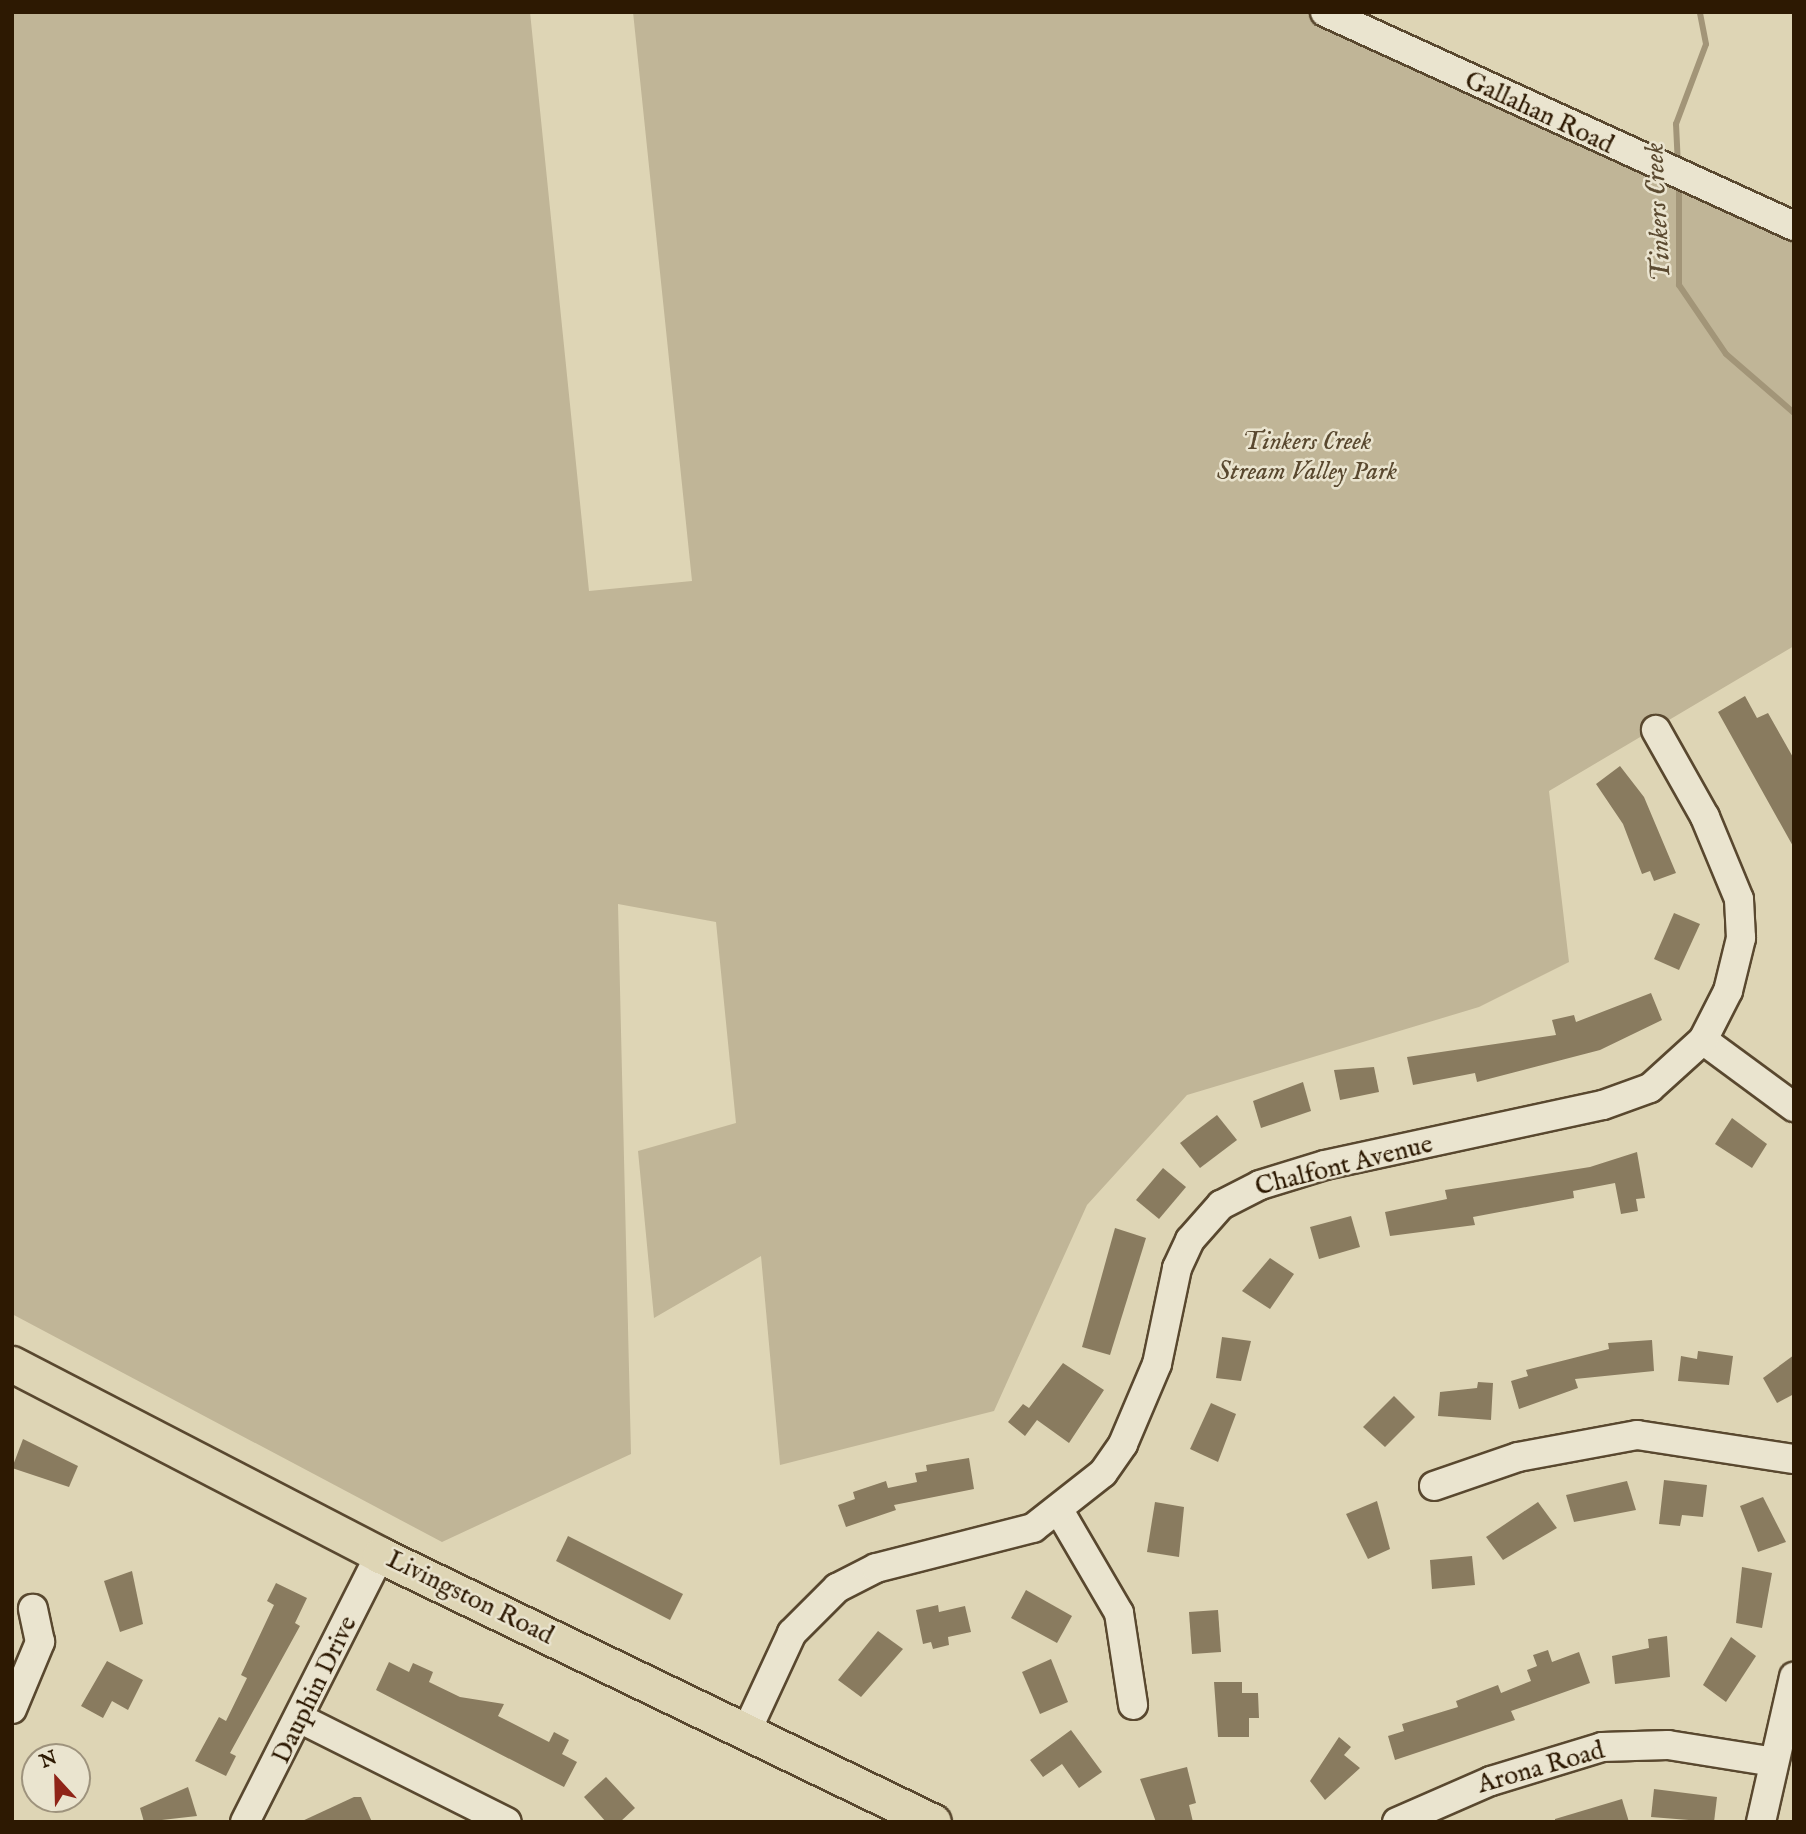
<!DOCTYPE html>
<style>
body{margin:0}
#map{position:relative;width:1806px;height:1834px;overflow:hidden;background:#ded5b5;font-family:"IM FELL English",serif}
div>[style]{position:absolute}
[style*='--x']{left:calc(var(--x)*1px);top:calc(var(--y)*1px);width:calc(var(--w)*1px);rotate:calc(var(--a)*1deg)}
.green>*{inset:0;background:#c0b597}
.stream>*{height:6px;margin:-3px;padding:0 3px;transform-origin:3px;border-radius:3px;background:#a29578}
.building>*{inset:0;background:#897b5f}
.roads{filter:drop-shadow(2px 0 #59482f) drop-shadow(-2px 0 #59482f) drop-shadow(0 2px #59482f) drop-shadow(0 -2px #59482f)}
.minor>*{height:28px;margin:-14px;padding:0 14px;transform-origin:14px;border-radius:14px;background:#eae4cf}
.major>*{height:35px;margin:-17.5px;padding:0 17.5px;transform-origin:17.5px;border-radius:17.5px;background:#ded5b5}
span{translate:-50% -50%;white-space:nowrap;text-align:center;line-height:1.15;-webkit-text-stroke:5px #eae4cf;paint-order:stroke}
.street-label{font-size:26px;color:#2d1902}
.park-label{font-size:26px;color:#59482f;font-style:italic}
.water-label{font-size:28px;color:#5c4b31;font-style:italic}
.frame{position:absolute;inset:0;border:14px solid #2d1902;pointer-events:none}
.north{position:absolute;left:21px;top:1743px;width:70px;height:70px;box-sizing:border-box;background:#eae4cf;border:2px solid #9e937d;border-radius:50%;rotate:338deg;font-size:19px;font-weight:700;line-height:28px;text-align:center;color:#2d1902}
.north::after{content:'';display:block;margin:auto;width:24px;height:32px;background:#8f2418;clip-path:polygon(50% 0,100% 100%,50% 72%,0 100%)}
</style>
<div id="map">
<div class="green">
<i style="clip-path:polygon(12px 12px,530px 12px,589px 591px,692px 581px,633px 12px,1321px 12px,1794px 232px,1794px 646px,1549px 791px,1569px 962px,1479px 1007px,1187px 1095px,1087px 1205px,994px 1411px,780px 1465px,761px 1256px,654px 1318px,638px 1151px,736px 1123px,716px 922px,618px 904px,631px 1454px,442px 1542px,12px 1314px)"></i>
</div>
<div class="stream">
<i style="--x:1678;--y:166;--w:42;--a:-92.7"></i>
<i style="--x:1676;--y:124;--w:85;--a:-69.4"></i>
<i style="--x:1706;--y:44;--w:33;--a:-101"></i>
<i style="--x:1679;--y:184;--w:101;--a:90"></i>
<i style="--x:1679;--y:285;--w:83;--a:55.7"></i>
<i style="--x:1726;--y:354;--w:90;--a:40.9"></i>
</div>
<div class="building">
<i style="clip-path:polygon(1745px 696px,1757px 718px,1768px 713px,1794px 759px,1794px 848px,1718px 712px)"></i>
<i style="clip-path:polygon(1620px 766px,1644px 797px,1676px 873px,1654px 881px,1650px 871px,1642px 874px,1623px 824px,1596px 784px)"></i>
<i style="clip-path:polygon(1674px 913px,1700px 924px,1679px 970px,1654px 959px)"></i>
<i style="clip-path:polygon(1651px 993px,1662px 1020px,1600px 1050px,1477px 1082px,1475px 1073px,1413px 1085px,1407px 1057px,1556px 1035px,1552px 1020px,1574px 1015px,1576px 1022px)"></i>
<i style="clip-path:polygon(1374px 1067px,1379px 1092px,1340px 1100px,1334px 1070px)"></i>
<i style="clip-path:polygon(1303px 1082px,1311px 1111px,1261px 1128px,1253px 1101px)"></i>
<i style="clip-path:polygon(1217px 1115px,1237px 1140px,1200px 1168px,1180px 1143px)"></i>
<i style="clip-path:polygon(1732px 1118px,1767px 1144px,1752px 1168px,1715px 1144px)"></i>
<i style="clip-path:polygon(1637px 1152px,1645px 1198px,1636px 1199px,1638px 1211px,1621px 1214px,1615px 1183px,1573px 1191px,1574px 1198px,1473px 1217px,1475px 1225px,1390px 1236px,1385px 1212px,1447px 1199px,1445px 1190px,1590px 1167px)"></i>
<i style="clip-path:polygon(1163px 1168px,1186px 1187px,1159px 1219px,1136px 1200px)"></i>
<i style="clip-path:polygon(1351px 1216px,1360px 1247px,1319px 1259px,1310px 1227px)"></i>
<i style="clip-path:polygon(1115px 1228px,1146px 1238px,1110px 1355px,1082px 1347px)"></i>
<i style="clip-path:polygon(1270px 1258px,1294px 1274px,1270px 1309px,1242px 1291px)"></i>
<i style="clip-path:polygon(1222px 1337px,1251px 1341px,1241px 1381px,1216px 1378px)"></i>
<i style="clip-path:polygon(1652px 1340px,1654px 1371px,1575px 1379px,1578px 1388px,1519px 1409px,1511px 1381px,1528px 1376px,1526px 1370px,1609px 1349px,1608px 1343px)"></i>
<i style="clip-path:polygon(1698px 1351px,1733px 1356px,1729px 1385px,1678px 1381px,1681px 1356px,1697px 1359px)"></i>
<i style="clip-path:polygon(1794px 1355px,1794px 1394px,1777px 1403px,1763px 1378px)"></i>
<i style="clip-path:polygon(1063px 1363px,1104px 1390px,1069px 1443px,1037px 1420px,1025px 1436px,1008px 1422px,1023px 1404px,1029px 1408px)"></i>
<i style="clip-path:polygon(1478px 1382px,1493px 1383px,1491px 1420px,1438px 1416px,1440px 1392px,1477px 1388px)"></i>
<i style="clip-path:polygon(1394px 1396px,1415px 1417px,1385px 1447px,1363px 1427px)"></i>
<i style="clip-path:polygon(1211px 1403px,1236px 1414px,1218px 1462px,1190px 1449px)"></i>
<i style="clip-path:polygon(23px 1439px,78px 1466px,69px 1487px,12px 1468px)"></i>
<i style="clip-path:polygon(969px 1458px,974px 1489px,894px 1505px,896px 1510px,846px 1527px,838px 1505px,855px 1499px,853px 1492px,886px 1481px,888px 1488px,917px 1482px,915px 1473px,927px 1471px,926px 1465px)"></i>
<i style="clip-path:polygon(1664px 1480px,1707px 1485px,1703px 1517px,1682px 1515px,1680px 1526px,1659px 1524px)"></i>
<i style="clip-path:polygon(1627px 1481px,1636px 1510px,1574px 1522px,1566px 1495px)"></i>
<i style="clip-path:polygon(1763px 1497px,1786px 1542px,1758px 1552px,1740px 1506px)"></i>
<i style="clip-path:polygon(1377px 1501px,1390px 1549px,1368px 1559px,1346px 1514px)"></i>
<i style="clip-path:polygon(1155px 1502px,1184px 1507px,1179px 1557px,1147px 1552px)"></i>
<i style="clip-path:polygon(1538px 1502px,1557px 1528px,1503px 1560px,1486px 1537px)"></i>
<i style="clip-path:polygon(568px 1536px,683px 1594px,670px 1620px,556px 1561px)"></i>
<i style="clip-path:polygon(1472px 1556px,1475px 1585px,1432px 1589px,1430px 1560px)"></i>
<i style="clip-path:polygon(1742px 1567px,1772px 1573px,1762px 1628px,1736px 1623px)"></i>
<i style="clip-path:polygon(132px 1571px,143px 1624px,120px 1632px,104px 1581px)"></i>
<i style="clip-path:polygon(276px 1583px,307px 1598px,295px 1623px,300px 1626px,230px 1753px,236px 1756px,226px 1776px,195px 1761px,219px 1717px,226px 1721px,247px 1678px,241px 1675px,274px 1605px,267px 1601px)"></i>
<i style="clip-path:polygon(1026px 1590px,1072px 1616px,1057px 1643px,1011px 1618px)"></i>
<i style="clip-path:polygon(938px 1605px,939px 1612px,965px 1606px,971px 1632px,948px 1637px,949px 1645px,933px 1649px,931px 1642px,923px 1644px,916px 1610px)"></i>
<i style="clip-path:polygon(1218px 1610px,1221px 1652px,1192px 1654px,1189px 1612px)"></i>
<i style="clip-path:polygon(878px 1631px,903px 1649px,861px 1697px,838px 1680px)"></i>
<i style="clip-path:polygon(1667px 1636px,1670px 1677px,1615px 1684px,1612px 1656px,1649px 1648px,1648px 1639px)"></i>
<i style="clip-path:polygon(1731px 1637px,1756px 1656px,1726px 1702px,1703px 1685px)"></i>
<i style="clip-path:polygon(1548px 1650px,1552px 1662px,1579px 1652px,1590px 1683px,1511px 1711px,1515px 1720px,1395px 1760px,1388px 1736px,1404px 1731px,1402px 1724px,1458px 1707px,1456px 1701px,1498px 1685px,1501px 1693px,1531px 1681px,1527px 1670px,1537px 1666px,1533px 1655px)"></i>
<i style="clip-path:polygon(1051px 1659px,1068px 1702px,1040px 1714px,1022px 1672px)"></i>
<i style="clip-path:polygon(107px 1661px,143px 1680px,128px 1710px,112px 1701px,103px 1718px,81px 1706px)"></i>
<i style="clip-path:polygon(389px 1662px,409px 1672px,413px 1663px,433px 1672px,429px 1682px,460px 1697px,504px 1704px,498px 1716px,549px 1742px,554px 1732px,569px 1740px,562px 1754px,577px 1762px,564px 1787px,376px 1690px)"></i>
<i style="clip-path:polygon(1214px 1682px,1242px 1682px,1242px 1693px,1258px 1693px,1259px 1718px,1249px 1718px,1249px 1737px,1218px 1737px)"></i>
<i style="clip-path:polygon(1071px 1730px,1102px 1772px,1079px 1788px,1062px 1764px,1043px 1777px,1030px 1760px)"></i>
<i style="clip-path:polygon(1339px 1737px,1351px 1747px,1344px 1755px,1360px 1768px,1325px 1800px,1310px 1781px)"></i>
<i style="clip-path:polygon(1187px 1767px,1196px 1803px,1189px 1805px,1193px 1822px,1156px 1822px,1140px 1779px)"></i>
<i style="clip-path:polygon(606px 1777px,635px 1808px,620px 1822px,606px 1822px,584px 1797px)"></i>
<i style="clip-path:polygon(188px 1787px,197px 1816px,144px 1822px,140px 1808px)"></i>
<i style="clip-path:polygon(1654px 1789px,1717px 1797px,1714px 1822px,1651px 1817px)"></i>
<i style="clip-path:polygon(354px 1797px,361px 1797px,372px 1822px,300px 1822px)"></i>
<i style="clip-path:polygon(1622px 1799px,1629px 1822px,1555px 1822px,1555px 1819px)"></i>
</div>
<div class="roads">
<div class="minor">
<i style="--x:1325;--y:12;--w:516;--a:24.53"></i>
<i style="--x:1703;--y:1040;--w:113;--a:36.4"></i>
<i style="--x:1434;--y:1486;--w:89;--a:-19"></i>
<i style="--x:1518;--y:1457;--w:121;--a:-10.5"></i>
<i style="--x:1637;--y:1435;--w:159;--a:8.7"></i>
<i style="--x:1060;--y:1512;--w:117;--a:59.7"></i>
<i style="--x:1119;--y:1613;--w:93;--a:81.3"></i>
<i style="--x:12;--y:1709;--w:73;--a:-67.3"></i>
<i style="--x:40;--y:1642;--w:34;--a:-102"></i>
<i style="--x:301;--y:1719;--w:230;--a:26.6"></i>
<i style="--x:747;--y:1730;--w:107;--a:-65.1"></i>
<i style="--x:792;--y:1633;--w:64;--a:-45"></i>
<i style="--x:837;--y:1588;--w:44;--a:-27.1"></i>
<i style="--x:876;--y:1568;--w:162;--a:-14.3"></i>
<i style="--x:1033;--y:1528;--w:89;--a:-38.2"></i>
<i style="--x:1103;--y:1473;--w:35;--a:-55"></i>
<i style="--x:1123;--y:1444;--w:87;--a:-67"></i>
<i style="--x:1157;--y:1364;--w:98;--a:-78.2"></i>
<i style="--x:1177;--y:1268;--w:31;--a:-65"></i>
<i style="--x:1190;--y:1240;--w:47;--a:-48.5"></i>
<i style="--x:1221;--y:1205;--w:44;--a:-27.1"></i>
<i style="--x:1260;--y:1185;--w:68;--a:-17.1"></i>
<i style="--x:1325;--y:1165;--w:284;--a:-12.2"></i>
<i style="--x:1603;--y:1105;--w:50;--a:-19.9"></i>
<i style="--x:1650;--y:1088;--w:72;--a:-42.2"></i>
<i style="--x:1703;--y:1040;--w:55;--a:-63"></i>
<i style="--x:1728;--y:991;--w:55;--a:-76.2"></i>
<i style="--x:1741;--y:938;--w:39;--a:-93"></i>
<i style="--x:1739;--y:899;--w:89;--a:-112.5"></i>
<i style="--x:1705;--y:817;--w:100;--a:-119.4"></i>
<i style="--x:245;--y:1822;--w:299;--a:-63.2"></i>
<i style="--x:1397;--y:1822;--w:103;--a:-23.6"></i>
<i style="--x:1491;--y:1781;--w:116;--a:-17"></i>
<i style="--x:1602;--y:1747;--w:66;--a:-1.7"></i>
<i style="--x:1668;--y:1745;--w:107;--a:9.1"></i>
<i style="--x:1761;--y:1822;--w:149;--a:-77.2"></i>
</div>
<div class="major">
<i style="--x:12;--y:1364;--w:415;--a:27.4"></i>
<i style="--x:380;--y:1555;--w:614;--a:25.77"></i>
</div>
</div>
<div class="street-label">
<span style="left:1539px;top:113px;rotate:25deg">Gallahan Road</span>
<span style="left:1344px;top:1166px;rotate:-14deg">Chalfont Avenue</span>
<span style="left:470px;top:1598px;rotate:26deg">Livingston Road</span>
<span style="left:315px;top:1690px;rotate:-64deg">Dauphin Drive</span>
<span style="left:1541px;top:1768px;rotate:-16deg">Arona Road</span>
</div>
<div class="park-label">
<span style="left:1307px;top:457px">Tinkers Creek<br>Stream Valley Park</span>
</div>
<div class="water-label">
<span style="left:1659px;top:212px;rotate:-93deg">Tinkers Creek</span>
</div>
<div class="frame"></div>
<div class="north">N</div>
</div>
